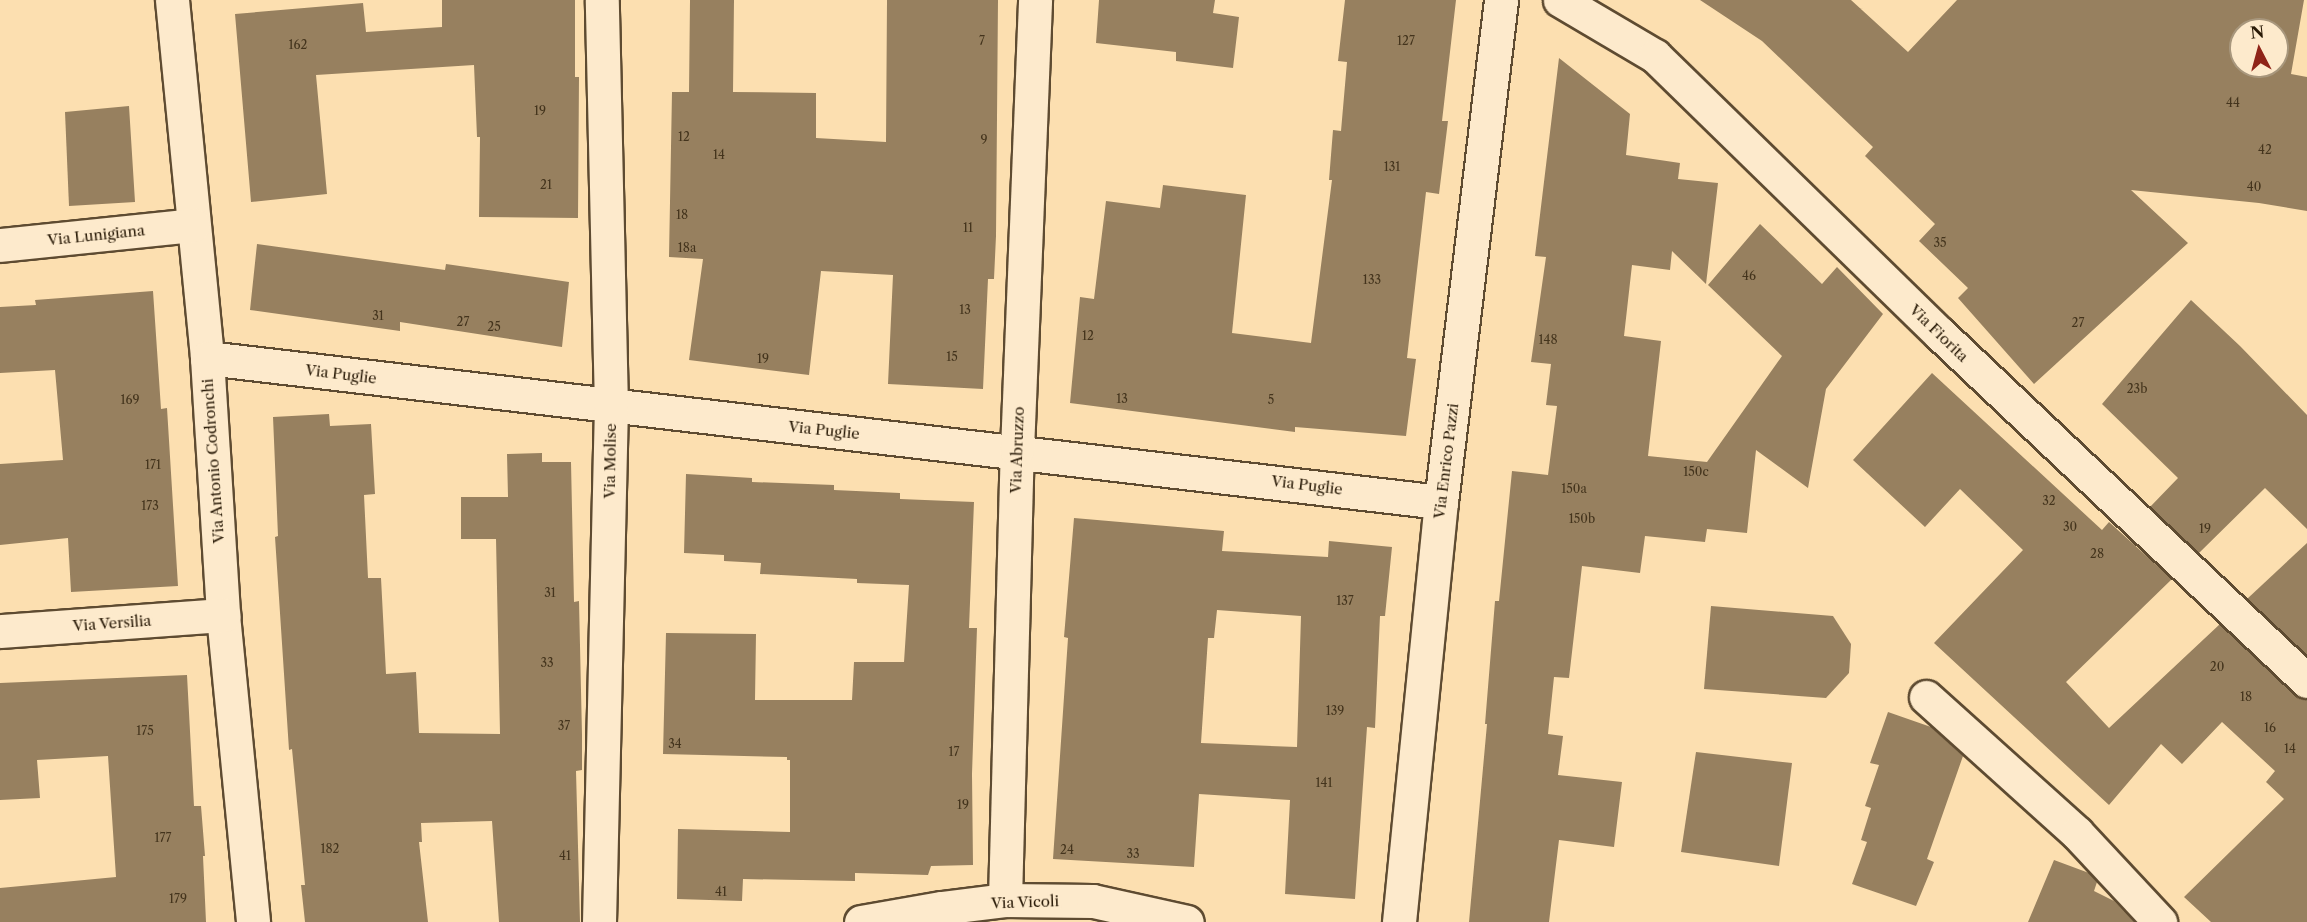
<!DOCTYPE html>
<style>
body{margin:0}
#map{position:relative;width:2307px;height:922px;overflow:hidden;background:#fcdfb0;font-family:"Libre Caslon Text",serif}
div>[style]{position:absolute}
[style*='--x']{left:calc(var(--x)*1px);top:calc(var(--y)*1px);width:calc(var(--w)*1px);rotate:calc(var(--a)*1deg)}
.building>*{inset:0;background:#97805f}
.roads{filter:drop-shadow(2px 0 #5e4b31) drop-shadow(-2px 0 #5e4b31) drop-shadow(0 2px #5e4b31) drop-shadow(0 -2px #5e4b31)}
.street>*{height:33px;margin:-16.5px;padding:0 16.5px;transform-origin:16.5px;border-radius:16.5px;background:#fdeacc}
span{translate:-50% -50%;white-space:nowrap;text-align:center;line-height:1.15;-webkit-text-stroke:4.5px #fdeacc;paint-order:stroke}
.number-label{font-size:12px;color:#44341d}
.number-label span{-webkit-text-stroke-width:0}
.street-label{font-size:15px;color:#291a07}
.north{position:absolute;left:2229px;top:18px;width:60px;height:60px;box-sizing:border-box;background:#fdeacc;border:2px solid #a8977d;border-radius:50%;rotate:354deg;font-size:16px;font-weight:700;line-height:24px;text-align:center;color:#291a07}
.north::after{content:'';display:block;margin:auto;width:21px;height:27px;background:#8f2418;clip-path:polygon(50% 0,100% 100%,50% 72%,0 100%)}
</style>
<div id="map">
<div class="building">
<i style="clip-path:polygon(442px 0,575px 0,575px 77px,579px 77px,578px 218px,479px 217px,480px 137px,477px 137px,474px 65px,316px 75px,327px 194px,251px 202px,235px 14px,363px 3px,366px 32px,442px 27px)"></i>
<i style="clip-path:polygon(690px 0,734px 0,733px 92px,816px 93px,816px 138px,886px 142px,887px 0,998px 0,996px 236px,994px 279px,988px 279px,983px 389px,888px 384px,893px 275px,821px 271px,809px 375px,689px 360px,703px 259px,669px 257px,672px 92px,689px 92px)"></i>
<i style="clip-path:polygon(1099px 0,1215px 0,1213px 13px,1239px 17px,1233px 68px,1176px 61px,1176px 52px,1096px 43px)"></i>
<i style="clip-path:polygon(1345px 0,1456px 0,1442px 121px,1448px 121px,1439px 194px,1426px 192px,1407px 358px,1416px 359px,1406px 436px,1295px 427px,1295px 432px,1070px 403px,1080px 297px,1094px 299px,1106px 201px,1160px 208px,1163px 185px,1246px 195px,1232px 333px,1311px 343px,1332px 180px,1329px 180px,1333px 130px,1341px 131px,1347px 62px,1338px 61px)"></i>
<i style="clip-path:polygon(evenodd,1700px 0,1851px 0,1908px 52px,1957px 0,2304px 0,2291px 74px,2307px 77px,2307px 211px,2259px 203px,2131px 190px,2188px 243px,2034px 384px,1958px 298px,1968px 288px,1919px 241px,1935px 224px,1865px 156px,1873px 147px,1762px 41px,1700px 0,2241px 30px,2277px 30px,2277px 66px,2241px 66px,2241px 30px)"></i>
<i style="clip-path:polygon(1559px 58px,1630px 114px,1626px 155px,1680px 163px,1678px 179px,1718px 183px,1706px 284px,1672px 251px,1670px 270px,1632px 265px,1624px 336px,1661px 341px,1648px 456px,1707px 462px,1782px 356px,1708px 285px,1760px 224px,1822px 284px,1837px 267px,1883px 314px,1826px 389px,1808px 488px,1756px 450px,1747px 533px,1707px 529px,1705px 542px,1645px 536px,1640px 573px,1582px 566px,1569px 678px,1554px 677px,1548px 734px,1563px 736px,1558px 775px,1622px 782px,1614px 847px,1559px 840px,1549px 922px,1469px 922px,1487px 724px,1485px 724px,1495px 601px,1499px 601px,1512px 471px,1548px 475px,1557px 406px,1546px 405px,1551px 364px,1531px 362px,1546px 257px,1535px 256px)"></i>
<i style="clip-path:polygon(129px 106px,135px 202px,69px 206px,65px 112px)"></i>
<i style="clip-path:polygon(257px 244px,445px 270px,446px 264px,569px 282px,562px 347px,400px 322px,400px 331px,250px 310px)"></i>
<i style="clip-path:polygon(153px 291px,161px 409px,167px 408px,178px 586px,71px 592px,68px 538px,0 545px,0 464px,63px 460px,55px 370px,0 373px,0 307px,36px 305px,35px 300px)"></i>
<i style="clip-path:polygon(2191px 300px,2240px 346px,2307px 415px,2307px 529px,2265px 488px,2199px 553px,2150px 507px,2178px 478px,2102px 404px)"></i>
<i style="clip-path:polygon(1932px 373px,2102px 530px,2109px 522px,2172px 579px,2066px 682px,2109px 728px,2220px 624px,2294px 695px,2307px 699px,2307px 922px,2211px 922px,2184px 897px,2284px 799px,2266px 782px,2275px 771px,2222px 722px,2182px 764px,2161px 744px,2109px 805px,1934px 643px,2023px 550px,1960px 489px,1925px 527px,1853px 460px)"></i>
<i style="clip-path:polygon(329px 414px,330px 426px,371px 424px,375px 494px,364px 495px,368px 578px,381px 578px,386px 674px,416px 672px,419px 733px,500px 734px,496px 539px,461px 539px,461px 497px,508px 497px,507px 454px,542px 453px,542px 462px,571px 462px,574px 602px,579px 601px,582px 735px,582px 770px,576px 771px,580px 922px,499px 922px,492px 821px,421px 823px,422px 842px,419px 842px,428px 922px,305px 922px,301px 885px,305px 885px,292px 749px,289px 750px,275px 537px,278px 536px,273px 417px)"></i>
<i style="clip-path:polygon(686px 474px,752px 478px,752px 482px,834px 485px,834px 490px,900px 493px,900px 499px,974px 502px,969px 628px,977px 628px,972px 774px,973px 865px,931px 866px,928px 875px,855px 873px,855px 881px,743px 879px,742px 901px,677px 899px,678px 829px,790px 832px,790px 760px,787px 760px,787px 757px,663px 754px,666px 633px,756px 634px,755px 700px,852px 700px,854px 662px,904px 662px,909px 585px,857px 583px,857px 579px,760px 574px,761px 563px,724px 561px,724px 555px,684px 553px)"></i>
<i style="clip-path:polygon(evenodd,1074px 518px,1224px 531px,1222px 551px,1328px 557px,1329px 541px,1392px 547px,1385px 616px,1380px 616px,1375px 728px,1367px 727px,1355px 899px,1285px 894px,1290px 800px,1199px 794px,1194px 867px,1053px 859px,1068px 638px,1064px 637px,1074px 518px,1217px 610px,1301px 616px,1297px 747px,1201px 743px,1208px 638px,1214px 638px,1217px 610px)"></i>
<i style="clip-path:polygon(2307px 543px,2307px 655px,2247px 599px)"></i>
<i style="clip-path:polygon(1711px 606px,1833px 616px,1851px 644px,1849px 673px,1826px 698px,1704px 689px)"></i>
<i style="clip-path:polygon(187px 675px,194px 806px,201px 806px,205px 856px,203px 856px,206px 922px,0 922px,0 888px,116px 877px,108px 756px,37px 760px,40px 798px,0 800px,0 683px)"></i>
<i style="clip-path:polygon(1888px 712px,1931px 727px,1963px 756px,1927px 859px,1934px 862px,1916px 906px,1852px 884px,1867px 842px,1861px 840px,1871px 808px,1865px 806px,1879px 765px,1870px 763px)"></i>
<i style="clip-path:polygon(1696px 752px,1792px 763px,1779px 866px,1681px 852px)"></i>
<i style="clip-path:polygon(2054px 860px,2089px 873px,2097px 882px,2094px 891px,2114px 901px,2134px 922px,2028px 922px)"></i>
</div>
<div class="roads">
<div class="street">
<i style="--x:172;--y:0;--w:360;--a:84.4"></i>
<i style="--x:207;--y:358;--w:257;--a:86.4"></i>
<i style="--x:223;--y:615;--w:308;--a:84.4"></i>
<i style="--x:1560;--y:0;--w:110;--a:30.5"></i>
<i style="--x:1655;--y:56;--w:398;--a:44.3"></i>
<i style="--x:1940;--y:334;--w:505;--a:43.4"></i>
<i style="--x:0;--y:245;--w:194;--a:-5.9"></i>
<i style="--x:207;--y:358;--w:1242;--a:6.66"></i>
<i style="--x:0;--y:631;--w:224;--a:-4.1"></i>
<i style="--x:1926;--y:697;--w:203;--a:42"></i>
<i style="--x:2077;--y:833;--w:122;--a:47"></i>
<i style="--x:1005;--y:900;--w:450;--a:-88.5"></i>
<i style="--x:1017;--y:450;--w:450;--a:-87.7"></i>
<i style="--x:599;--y:922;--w:515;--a:-88.67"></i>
<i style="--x:611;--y:407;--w:407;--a:-91.3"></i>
<i style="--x:861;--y:922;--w:81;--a:-9.9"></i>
<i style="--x:941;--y:908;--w:64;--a:-7.1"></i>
<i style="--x:1005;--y:900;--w:88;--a:0.7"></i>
<i style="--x:1093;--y:901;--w:96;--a:12.6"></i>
<i style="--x:1399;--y:922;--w:422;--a:-84.3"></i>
<i style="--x:1441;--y:502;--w:506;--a:-83.18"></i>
</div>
</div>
<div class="number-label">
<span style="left:982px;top:41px">7</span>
<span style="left:1406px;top:41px">127</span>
<span style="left:298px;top:45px">162</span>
<span style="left:2233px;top:103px">44</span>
<span style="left:540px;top:111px">19</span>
<span style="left:684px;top:137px">12</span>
<span style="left:984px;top:140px">9</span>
<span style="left:2265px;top:150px">42</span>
<span style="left:719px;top:155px">14</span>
<span style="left:1392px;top:167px">131</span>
<span style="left:546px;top:185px">21</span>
<span style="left:2254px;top:187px">40</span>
<span style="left:682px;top:215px">18</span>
<span style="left:968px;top:228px">11</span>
<span style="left:1940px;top:243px">35</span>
<span style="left:687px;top:248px">18a</span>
<span style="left:1749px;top:276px">46</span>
<span style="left:1372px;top:280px">133</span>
<span style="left:965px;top:310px">13</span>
<span style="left:378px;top:316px">31</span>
<span style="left:463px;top:322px">27</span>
<span style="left:2078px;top:323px">27</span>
<span style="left:494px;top:327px">25</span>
<span style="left:1088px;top:336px">12</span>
<span style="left:1548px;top:340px">148</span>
<span style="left:952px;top:357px">15</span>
<span style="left:763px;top:359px">19</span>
<span style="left:2137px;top:389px">23b</span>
<span style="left:1122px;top:399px">13</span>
<span style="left:130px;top:400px">169</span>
<span style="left:1271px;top:400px">5</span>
<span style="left:153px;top:465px">171</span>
<span style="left:1696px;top:472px">150c</span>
<span style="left:1574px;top:489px">150a</span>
<span style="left:2049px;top:501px">32</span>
<span style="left:150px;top:506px">173</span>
<span style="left:1582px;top:519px">150b</span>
<span style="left:2070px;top:527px">30</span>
<span style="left:2205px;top:529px">19</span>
<span style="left:2097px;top:554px">28</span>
<span style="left:550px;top:593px">31</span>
<span style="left:1345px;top:601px">137</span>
<span style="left:547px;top:663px">33</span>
<span style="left:2217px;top:667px">20</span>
<span style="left:2246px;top:697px">18</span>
<span style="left:1335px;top:711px">139</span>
<span style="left:564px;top:726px">37</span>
<span style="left:2270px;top:728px">16</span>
<span style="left:145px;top:731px">175</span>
<span style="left:675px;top:744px">34</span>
<span style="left:2290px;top:749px">14</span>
<span style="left:954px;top:752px">17</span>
<span style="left:1324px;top:783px">141</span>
<span style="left:963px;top:805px">19</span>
<span style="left:163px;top:838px">177</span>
<span style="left:330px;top:849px">182</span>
<span style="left:1067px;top:850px">24</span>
<span style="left:1133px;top:854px">33</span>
<span style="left:565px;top:856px">41</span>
<span style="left:721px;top:892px">41</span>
<span style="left:178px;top:899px">179</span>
</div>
<div class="street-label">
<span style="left:96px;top:235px;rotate:-6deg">Via Lunigiana</span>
<span style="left:1939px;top:333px;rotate:44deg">Via Fiorita</span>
<span style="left:341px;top:374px;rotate:7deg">Via Puglie</span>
<span style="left:824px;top:430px;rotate:6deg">Via Puglie</span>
<span style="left:1017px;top:450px;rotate:-88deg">Via Abruzzo</span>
<span style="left:213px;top:461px;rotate:-94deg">Via Antonio Codronchi</span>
<span style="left:610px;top:461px;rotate:-89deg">Via Molise</span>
<span style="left:1446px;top:461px;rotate:-83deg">Via Enrico Pazzi</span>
<span style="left:1307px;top:485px;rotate:7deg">Via Puglie</span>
<span style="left:112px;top:623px;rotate:-4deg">Via Versilia</span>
<span style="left:1025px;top:902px;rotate:-2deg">Via Vicoli</span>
</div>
<div class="north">N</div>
</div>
